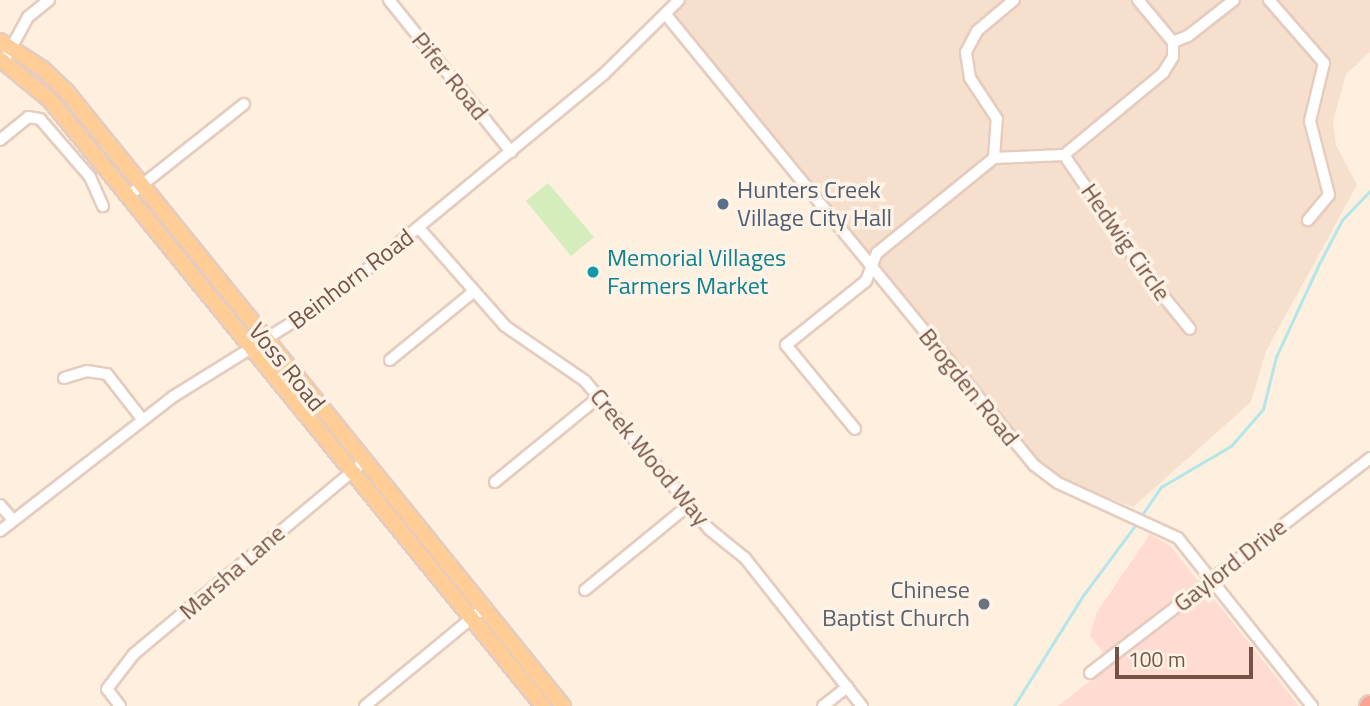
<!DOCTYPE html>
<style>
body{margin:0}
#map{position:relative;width:1370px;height:706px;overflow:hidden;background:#feefdf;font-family:"Titillium Web",sans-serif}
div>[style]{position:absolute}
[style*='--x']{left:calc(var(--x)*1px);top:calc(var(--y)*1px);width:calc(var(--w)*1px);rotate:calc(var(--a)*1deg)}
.residential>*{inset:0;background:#f6e0cd}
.commercial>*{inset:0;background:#ffdbd2}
.green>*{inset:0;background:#d5ecbd}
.stream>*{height:2.5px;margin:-1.25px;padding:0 1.25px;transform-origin:1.25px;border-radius:1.25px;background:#b3e6e9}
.roads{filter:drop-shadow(2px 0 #e5ccbe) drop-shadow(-2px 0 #e5ccbe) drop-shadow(0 2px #e5ccbe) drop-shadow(0 -2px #e5ccbe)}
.minor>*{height:10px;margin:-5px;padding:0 5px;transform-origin:5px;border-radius:5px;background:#fff}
.major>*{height:14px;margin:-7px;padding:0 7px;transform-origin:7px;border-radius:7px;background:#ffcd95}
.highway>*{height:16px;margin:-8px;padding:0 8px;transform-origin:8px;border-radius:8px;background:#fda391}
.dots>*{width:19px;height:19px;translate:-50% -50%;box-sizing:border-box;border:4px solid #fff3e7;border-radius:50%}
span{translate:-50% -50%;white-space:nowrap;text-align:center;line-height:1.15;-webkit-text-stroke:7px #fff3e7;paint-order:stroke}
.street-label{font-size:24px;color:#765245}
.service-label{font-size:24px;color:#4e5e75}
.left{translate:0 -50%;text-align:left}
.culture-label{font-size:24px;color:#0d838f}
.worship-label{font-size:24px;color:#5b616d}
.right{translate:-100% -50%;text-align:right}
.scale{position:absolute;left:1115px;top:647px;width:138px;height:32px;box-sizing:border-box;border:4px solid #765245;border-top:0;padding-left:9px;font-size:21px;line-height:24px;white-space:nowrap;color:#765245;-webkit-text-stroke:5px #fff3e7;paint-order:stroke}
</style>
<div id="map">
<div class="residential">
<i style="clip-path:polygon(685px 0,1370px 0,1370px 52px,1346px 74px,1333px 121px,1336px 145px,1357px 185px,1266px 351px,1251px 402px,1133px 507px,1069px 483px,1033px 457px,672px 13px)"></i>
</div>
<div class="commercial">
<i style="clip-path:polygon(1150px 534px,1170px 546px,1198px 581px,1104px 654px,1090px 635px,1097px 612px)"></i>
<i style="clip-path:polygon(1202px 594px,1214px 599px,1299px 706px,1058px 706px)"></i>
</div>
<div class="green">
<i style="clip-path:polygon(548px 183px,594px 237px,571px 256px,526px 201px)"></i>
</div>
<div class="stream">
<i style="--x:1140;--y:518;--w:37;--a:-56"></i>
<i style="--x:1161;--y:487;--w:81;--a:-30.4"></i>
<i style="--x:1231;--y:446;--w:49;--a:-49.1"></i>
<i style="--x:1263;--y:409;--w:54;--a:-76"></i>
<i style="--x:1276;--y:357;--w:102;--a:-65.2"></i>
<i style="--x:1319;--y:264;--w:50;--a:-62.4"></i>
<i style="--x:1342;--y:220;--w:40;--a:-46"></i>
<i style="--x:1014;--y:706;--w:128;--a:-58"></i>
<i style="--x:1082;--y:597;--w:92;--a:-53.4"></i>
</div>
<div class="roads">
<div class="minor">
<i style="--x:389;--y:0;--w:195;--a:51.2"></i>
<i style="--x:1269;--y:0;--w:84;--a:48.9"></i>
<i style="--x:1324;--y:63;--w:60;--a:103.6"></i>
<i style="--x:1310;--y:121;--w:76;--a:75.6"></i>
<i style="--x:1329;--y:195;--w:33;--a:130"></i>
<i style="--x:667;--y:16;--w:580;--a:50.74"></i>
<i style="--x:1034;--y:465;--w:30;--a:37"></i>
<i style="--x:1058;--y:483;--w:132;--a:24.6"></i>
<i style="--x:1178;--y:538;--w:215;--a:51.4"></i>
<i style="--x:1173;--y:42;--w:16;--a:-22"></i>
<i style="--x:1188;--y:36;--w:58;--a:-38"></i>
<i style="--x:4;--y:61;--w:50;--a:-61.4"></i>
<i style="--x:28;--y:17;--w:27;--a:-39"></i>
<i style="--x:0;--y:140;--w:36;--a:-39"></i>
<i style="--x:28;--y:117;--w:12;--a:9"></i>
<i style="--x:40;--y:119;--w:77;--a:49.2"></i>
<i style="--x:90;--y:177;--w:32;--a:66"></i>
<i style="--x:1064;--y:155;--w:147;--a:55.6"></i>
<i style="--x:1147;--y:276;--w:68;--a:50.9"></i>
<i style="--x:994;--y:158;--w:70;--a:-2.5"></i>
<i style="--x:1064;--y:155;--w:129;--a:-39.6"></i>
<i style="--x:1163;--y:73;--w:19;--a:-58"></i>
<i style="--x:1173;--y:57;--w:15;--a:-90"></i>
<i style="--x:1173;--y:42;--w:55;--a:-129.8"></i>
<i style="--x:128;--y:196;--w:148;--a:-38.4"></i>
<i style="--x:419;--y:228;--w:130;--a:48.7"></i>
<i style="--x:505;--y:326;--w:97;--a:34.5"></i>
<i style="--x:585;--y:381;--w:193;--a:50"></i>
<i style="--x:709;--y:529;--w:46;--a:38.9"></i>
<i style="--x:745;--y:558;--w:189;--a:51.7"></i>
<i style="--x:390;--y:360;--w:106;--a:-39.3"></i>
<i style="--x:64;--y:378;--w:24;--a:-17"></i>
<i style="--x:87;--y:371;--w:20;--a:9"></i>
<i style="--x:107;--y:374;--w:57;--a:52.1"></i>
<i style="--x:855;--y:429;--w:109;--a:-129.4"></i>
<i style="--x:786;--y:345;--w:102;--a:-38.7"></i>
<i style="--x:866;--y:281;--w:30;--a:-69"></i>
<i style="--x:877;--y:253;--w:151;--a:-39.1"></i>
<i style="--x:994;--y:158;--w:39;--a:-86"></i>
<i style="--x:997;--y:119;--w:49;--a:-123.4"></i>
<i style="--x:970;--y:78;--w:26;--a:-99"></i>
<i style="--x:966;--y:52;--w:24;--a:-62"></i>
<i style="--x:977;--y:31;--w:48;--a:-40"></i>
<i style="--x:495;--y:482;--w:134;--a:-39.3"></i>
<i style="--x:0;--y:505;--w:20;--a:49"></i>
<i style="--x:0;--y:531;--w:220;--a:-37.8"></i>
<i style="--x:174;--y:396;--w:191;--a:-31.9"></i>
<i style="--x:336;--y:295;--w:347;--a:-39.5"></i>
<i style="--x:604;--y:74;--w:105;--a:-44.6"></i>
<i style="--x:585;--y:590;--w:136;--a:-39.3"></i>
<i style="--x:1090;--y:673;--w:353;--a:-37.5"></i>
<i style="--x:120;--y:706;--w:21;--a:-127"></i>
<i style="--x:107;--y:689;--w:44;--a:-52.4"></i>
<i style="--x:134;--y:654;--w:292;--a:-39.9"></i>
<i style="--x:365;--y:706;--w:156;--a:-39.5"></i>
<i style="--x:823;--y:706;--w:31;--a:-38"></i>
</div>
<div class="major">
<i style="--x:0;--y:41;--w:51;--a:33.1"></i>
<i style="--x:43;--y:69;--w:32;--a:44"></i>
<i style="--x:66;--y:91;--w:791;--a:51.06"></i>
<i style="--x:0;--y:59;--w:65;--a:39.4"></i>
<i style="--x:50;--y:100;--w:781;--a:50.87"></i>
</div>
<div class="highway">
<i style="--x:1368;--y:706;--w:3;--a:-45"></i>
</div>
</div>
<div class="dots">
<i style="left:723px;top:204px;background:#5c6f8a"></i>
<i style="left:593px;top:272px;background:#0f9aa8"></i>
<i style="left:984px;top:604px;background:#6b7280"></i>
</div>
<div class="street-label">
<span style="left:450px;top:76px;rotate:51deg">Pifer Road</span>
<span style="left:1126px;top:242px;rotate:55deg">Hedwig Circle</span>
<span style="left:351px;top:279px;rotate:-37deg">Beinhorn Road</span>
<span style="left:287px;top:367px;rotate:51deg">Voss Road</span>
<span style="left:969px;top:387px;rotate:51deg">Brogden Road</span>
<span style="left:650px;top:457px;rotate:50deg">Creek Wood Way</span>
<span style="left:1230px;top:565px;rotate:-38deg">Gaylord Drive</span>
<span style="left:232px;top:572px;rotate:-41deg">Marsha Lane</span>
</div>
<div class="service-label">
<span class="left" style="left:737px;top:204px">Hunters Creek<br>Village City Hall</span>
</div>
<div class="culture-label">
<span class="left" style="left:607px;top:272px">Memorial Villages<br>Farmers Market</span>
</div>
<div class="worship-label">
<span class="right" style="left:970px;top:604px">Chinese<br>Baptist Church</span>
</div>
<div class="scale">100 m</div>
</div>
